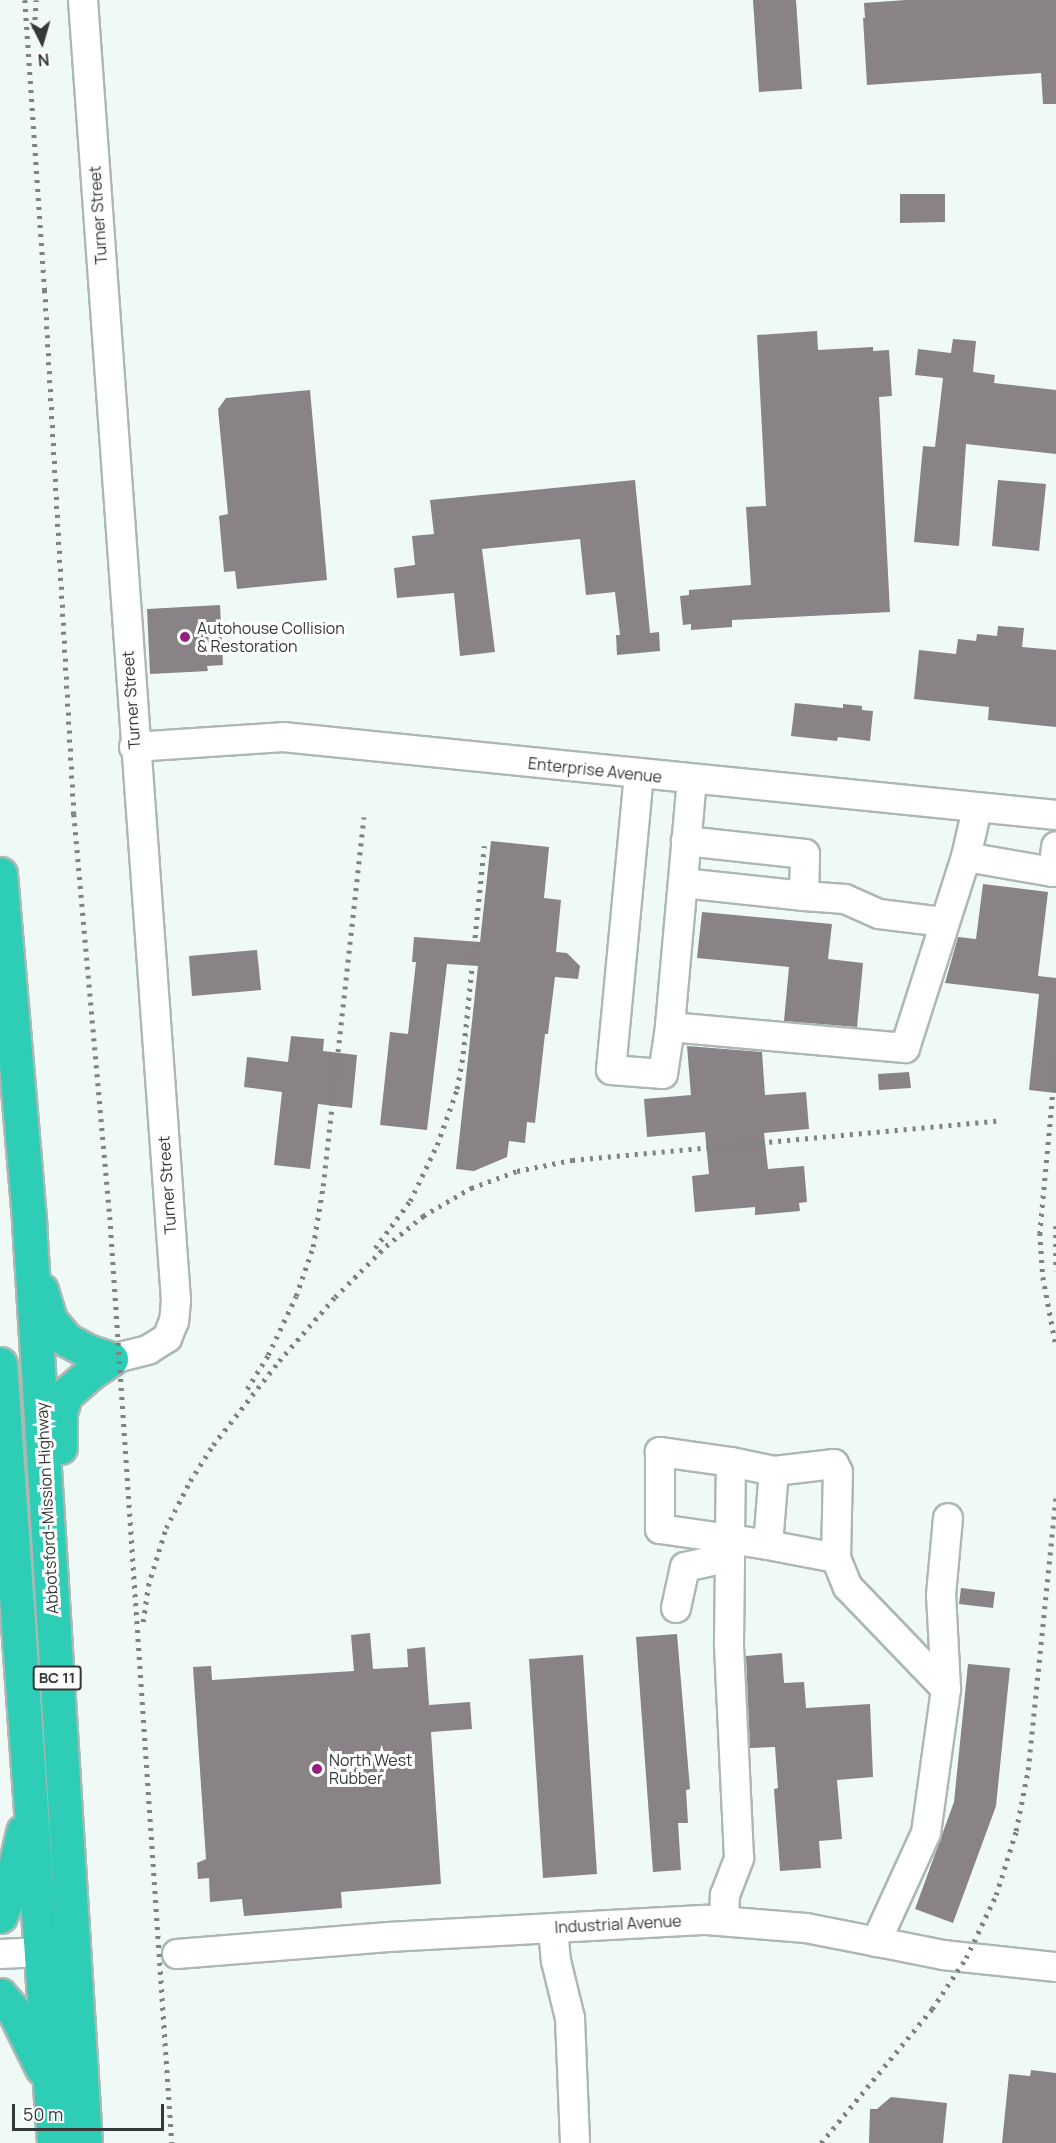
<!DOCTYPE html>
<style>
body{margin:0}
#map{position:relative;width:1056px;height:2143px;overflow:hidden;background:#eff9f6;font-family:Manrope,sans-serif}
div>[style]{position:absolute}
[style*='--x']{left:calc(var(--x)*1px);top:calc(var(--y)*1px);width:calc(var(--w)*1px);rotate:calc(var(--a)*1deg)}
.building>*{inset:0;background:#898287}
.roads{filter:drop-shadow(2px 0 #adb7b4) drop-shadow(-2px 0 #adb7b4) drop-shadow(0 2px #adb7b4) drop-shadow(0 -2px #adb7b4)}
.minor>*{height:28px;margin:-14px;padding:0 14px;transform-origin:14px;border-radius:14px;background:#fff}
.highway>*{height:33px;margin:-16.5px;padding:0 16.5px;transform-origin:16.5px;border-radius:16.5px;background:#2eceb6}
.rail>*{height:4.5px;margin-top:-2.25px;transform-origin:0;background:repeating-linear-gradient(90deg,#7d8381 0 3px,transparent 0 9px)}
.dots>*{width:16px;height:16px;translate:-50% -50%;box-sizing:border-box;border:3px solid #fff;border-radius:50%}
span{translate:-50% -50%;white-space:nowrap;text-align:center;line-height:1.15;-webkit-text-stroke:6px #fff;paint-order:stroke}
.shield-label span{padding:2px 4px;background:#fff;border:2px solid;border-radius:4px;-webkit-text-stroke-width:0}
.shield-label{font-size:15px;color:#343837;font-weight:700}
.street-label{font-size:16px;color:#343837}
.poi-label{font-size:16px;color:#343837}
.left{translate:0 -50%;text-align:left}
.north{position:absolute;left:12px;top:12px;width:60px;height:60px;-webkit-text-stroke:4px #fff;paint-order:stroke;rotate:175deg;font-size:16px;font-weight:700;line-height:24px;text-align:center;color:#343837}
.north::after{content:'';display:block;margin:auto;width:21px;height:27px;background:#343837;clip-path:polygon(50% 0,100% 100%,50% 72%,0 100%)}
.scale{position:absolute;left:12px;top:2104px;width:152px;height:27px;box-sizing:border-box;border:3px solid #343837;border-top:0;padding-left:8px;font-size:18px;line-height:21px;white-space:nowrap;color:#343837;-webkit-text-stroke:4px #fff;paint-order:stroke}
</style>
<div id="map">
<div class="building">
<i style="clip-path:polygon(753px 0,796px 0,802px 89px,759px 92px)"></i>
<i style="clip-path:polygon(906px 0,1056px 0,1056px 104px,1043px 104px,1041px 73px,867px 85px,863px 18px,865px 18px,864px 3px)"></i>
<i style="clip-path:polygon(900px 194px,945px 194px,945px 222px,900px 223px)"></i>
<i style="clip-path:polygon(817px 331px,818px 350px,873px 347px,873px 351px,889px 350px,892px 396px,879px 397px,890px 612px,732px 620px,732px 627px,691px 630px,691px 624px,683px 625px,680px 596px,689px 595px,689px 590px,751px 585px,746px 507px,766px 506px,757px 335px)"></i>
<i style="clip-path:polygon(953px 339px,976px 341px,973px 372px,995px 375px,994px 383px,1056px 390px,1056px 454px,966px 444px,959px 546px,914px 542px,923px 446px,935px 447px,943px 378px,915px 375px,918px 349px,951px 353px)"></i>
<i style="clip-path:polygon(310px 390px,327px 580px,237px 589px,235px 571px,224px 572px,219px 516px,228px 514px,218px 409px,226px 398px)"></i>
<i style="clip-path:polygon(635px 480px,650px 633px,659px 632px,660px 651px,617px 655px,616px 635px,620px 635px,615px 592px,586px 595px,580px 539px,482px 549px,495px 652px,460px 656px,454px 593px,397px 598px,394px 568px,415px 565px,412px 536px,434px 534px,430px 500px)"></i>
<i style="clip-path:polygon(998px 480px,1046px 484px,1039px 551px,992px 546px)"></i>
<i style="clip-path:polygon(220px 605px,223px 665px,207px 666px,208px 671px,150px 674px,147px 609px)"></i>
<i style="clip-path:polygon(998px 626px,1024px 628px,1022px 647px,1056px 650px,1056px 727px,988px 720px,989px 707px,914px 699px,919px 650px,956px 654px,958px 639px,976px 641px,977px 634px,997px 636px)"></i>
<i style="clip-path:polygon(795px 703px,843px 708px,843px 704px,862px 706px,862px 710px,873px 711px,870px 741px,838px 737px,837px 741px,791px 736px)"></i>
<i style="clip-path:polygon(491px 841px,549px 847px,544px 898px,561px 900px,556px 952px,567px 953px,580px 966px,578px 979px,555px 977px,548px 1034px,545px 1034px,535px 1123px,527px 1122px,525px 1143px,509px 1141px,507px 1157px,474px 1171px,456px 1169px,478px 966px,447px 964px,427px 1130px,380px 1125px,390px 1032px,408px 1034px,416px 962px,412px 962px,414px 937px,480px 942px)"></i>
<i style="clip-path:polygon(983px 884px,1048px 892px,1038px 976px,1056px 978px,1056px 1093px,1029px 1090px,1039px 994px,945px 983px,958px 937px,976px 939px)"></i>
<i style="clip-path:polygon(702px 912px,832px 924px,828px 959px,863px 963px,857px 1027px,784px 1021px,789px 967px,697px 958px)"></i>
<i style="clip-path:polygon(257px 950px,261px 990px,192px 996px,189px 956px)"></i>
<i style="clip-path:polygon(291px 1036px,324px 1039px,323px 1051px,357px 1055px,352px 1108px,318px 1104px,310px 1169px,274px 1165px,282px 1092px,244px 1087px,247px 1057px,288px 1062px)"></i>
<i style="clip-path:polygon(687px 1046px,762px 1052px,765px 1095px,806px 1092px,809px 1129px,764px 1133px,768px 1169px,804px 1166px,807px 1202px,799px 1203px,800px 1211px,755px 1215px,755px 1207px,695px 1212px,692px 1176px,709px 1174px,705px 1132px,647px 1137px,644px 1099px,691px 1095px)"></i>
<i style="clip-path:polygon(909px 1072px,911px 1088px,879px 1090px,878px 1074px)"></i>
<i style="clip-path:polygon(961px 1588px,995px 1592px,993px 1608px,959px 1604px)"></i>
<i style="clip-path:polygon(370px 1633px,373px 1669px,408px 1667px,407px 1649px,425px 1647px,429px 1705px,470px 1702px,472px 1729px,431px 1732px,441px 1884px,341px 1892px,342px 1908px,244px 1916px,242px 1899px,210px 1902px,209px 1878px,198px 1879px,197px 1863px,206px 1859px,193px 1667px,211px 1666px,212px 1680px,354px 1671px,351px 1635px)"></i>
<i style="clip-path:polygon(677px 1634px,690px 1789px,686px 1790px,688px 1823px,678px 1823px,681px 1870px,653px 1872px,636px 1637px)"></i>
<i style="clip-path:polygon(782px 1653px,784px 1683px,804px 1682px,806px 1708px,870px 1704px,873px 1777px,837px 1780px,842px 1839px,819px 1841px,821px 1868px,780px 1871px,774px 1789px,778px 1788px,775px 1747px,750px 1748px,746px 1656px)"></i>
<i style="clip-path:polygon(583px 1655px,597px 1874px,543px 1878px,529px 1659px)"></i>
<i style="clip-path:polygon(968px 1664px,1010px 1668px,996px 1806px,953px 1923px,915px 1909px,954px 1802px)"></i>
<i style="clip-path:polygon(1031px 2070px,1056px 2073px,1056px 2143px,1002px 2143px,1009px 2074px,1030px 2076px)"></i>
<i style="clip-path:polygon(891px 2097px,947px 2103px,943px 2143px,869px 2143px,870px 2109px,877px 2109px)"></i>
</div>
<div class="roads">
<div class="minor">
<i style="--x:83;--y:0;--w:1303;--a:85.91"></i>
<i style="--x:176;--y:1300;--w:21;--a:95"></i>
<i style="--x:174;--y:1321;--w:18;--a:112"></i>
<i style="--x:167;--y:1338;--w:22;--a:148"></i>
<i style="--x:148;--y:1350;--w:38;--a:166"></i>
<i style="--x:134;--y:747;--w:149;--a:-3.8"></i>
<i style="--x:283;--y:737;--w:777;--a:5.76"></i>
<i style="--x:639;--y:774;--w:297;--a:95.4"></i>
<i style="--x:611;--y:1070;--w:52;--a:4.4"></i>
<i style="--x:663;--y:1074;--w:48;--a:-81.5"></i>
<i style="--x:692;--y:779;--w:249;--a:95.1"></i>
<i style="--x:670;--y:1027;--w:236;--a:5.1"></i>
<i style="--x:905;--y:1048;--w:201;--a:-72.3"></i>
<i style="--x:966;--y:857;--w:49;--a:-77.1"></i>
<i style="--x:966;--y:857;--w:88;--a:9.8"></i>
<i style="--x:1053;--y:872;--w:26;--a:-83"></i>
<i style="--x:683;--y:883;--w:122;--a:6.1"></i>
<i style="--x:804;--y:896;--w:42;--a:-88.6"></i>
<i style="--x:805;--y:854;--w:120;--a:-173.8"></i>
<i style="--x:804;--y:896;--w:41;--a:4.2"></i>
<i style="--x:845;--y:899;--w:37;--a:24"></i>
<i style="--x:879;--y:914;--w:64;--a:7.1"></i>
<i style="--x:768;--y:1545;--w:69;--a:10.8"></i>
<i style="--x:836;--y:1558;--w:86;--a:-88.7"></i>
<i style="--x:838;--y:1472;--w:9;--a:-117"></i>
<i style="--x:834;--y:1464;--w:60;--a:173.3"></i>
<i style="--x:836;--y:1558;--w:31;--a:68"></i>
<i style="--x:848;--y:1587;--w:141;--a:46.1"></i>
<i style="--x:946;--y:1689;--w:145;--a:97.9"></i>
<i style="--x:926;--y:1833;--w:120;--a:114.6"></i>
<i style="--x:676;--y:1608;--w:42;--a:-77.6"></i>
<i style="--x:685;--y:1567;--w:46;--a:-12.5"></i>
<i style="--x:946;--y:1689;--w:94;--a:-93"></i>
<i style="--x:941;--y:1595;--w:77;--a:-84.8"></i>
<i style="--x:724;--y:1920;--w:25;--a:-88"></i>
<i style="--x:725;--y:1895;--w:40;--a:-69"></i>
<i style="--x:739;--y:1858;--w:215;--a:-92.7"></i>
<i style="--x:729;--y:1643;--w:86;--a:-89.3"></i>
<i style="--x:730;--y:1557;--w:18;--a:-90"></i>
<i style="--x:730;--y:1539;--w:77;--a:-89.3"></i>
<i style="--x:731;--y:1462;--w:72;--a:-172"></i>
<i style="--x:660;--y:1452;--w:77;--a:90"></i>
<i style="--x:660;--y:1529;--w:71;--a:8.1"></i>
<i style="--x:730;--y:1539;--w:38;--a:9"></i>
<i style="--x:768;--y:1545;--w:74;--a:-85.4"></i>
<i style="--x:774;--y:1471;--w:44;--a:-168.2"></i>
<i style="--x:553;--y:1928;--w:33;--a:85"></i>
<i style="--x:556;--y:1961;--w:59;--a:76.2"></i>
<i style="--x:570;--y:2018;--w:125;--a:87.7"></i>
<i style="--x:0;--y:1954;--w:41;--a:-2.8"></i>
<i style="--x:177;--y:1954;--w:212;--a:-4.6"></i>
<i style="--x:388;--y:1937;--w:319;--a:-3.1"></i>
<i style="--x:707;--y:1920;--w:99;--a:4.6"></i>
<i style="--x:806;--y:1928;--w:140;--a:11.1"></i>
<i style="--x:943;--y:1955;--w:114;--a:6.1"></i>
</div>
<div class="highway">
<i style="--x:0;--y:874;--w:349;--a:85.2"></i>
<i style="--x:29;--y:1222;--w:923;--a:86.52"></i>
<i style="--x:41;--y:1290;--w:31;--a:73"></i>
<i style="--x:50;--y:1320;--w:26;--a:50"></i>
<i style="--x:67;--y:1340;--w:26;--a:28"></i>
<i style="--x:90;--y:1352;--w:22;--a:18"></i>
<i style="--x:0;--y:1364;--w:781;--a:86.03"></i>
<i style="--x:60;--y:1447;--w:34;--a:-90"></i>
<i style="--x:60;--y:1413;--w:19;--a:-74"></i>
<i style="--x:65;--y:1395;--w:33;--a:-41"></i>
<i style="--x:90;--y:1373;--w:25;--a:-34"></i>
<i style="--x:0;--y:1916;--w:24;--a:-68"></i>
<i style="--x:9;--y:1894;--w:64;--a:-77.3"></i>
<i style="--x:0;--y:1995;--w:23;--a:50"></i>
<i style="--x:15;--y:2013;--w:61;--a:63.9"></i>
</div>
</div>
<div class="rail">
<i style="--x:25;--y:0;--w:291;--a:86.1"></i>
<i style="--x:45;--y:290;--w:525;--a:86.83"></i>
<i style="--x:74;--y:814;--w:405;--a:84.9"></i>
<i style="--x:110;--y:1217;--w:928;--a:86.17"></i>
<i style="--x:34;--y:29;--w:29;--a:-86"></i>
<i style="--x:1056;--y:1061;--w:173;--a:95.3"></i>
<i style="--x:1040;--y:1233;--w:44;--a:86.1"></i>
<i style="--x:1043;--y:1277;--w:70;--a:79.3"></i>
<i style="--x:1056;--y:1226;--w:45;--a:90"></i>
<i style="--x:375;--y:1248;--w:59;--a:-53.3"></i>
<i style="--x:410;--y:1201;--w:62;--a:-64.3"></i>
<i style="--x:437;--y:1145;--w:59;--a:-70.3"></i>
<i style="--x:457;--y:1089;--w:36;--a:-80"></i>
<i style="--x:463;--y:1054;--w:209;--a:-84.2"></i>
<i style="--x:247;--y:1389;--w:40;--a:-58"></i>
<i style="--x:268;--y:1355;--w:65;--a:-64.6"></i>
<i style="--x:296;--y:1296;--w:52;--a:-70.9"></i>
<i style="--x:313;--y:1247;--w:62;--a:-80.7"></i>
<i style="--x:323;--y:1186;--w:371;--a:-83.7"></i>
<i style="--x:143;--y:1622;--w:36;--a:-82"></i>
<i style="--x:148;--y:1586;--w:61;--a:-72.8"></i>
<i style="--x:166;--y:1528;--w:53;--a:-62.9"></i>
<i style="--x:190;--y:1481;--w:43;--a:-57.4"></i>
<i style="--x:213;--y:1445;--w:107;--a:-51.8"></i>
<i style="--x:279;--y:1361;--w:85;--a:-48.8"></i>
<i style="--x:335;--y:1297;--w:72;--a:-45"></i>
<i style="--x:386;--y:1246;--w:48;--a:-39"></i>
<i style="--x:423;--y:1216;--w:56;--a:-30.3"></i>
<i style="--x:471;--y:1188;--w:49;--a:-20.3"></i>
<i style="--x:517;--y:1171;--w:56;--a:-11.3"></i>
<i style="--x:572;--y:1160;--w:426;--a:-5.3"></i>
<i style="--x:821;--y:2143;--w:174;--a:-50.4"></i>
<i style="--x:932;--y:2009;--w:61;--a:-56.3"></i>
<i style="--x:966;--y:1958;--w:70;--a:-64.5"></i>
<i style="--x:996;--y:1895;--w:67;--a:-72.6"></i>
<i style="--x:1016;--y:1831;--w:62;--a:-78.9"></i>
<i style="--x:1028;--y:1770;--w:275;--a:-84.2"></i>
</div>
<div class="dots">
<i style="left:185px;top:637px;background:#941f7d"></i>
<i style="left:317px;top:1769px;background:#941f7d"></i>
</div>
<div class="shield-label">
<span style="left:57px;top:1678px">BC 11</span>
</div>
<div class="street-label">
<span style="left:98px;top:215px;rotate:-94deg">Turner Street</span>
<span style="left:131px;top:700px;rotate:-94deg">Turner Street</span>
<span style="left:595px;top:770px;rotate:6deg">Enterprise Avenue</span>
<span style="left:167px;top:1185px;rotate:-94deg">Turner Street</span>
<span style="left:47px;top:1508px;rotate:-93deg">Abbotsford-Mission Highway</span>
<span style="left:618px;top:1924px;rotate:-3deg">Industrial Avenue</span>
</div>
<div class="poi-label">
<span class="left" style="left:197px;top:637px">Autohouse Collision<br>&amp; Restoration</span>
<span class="left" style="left:329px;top:1769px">North West<br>Rubber</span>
</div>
<div class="north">N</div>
<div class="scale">50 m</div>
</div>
